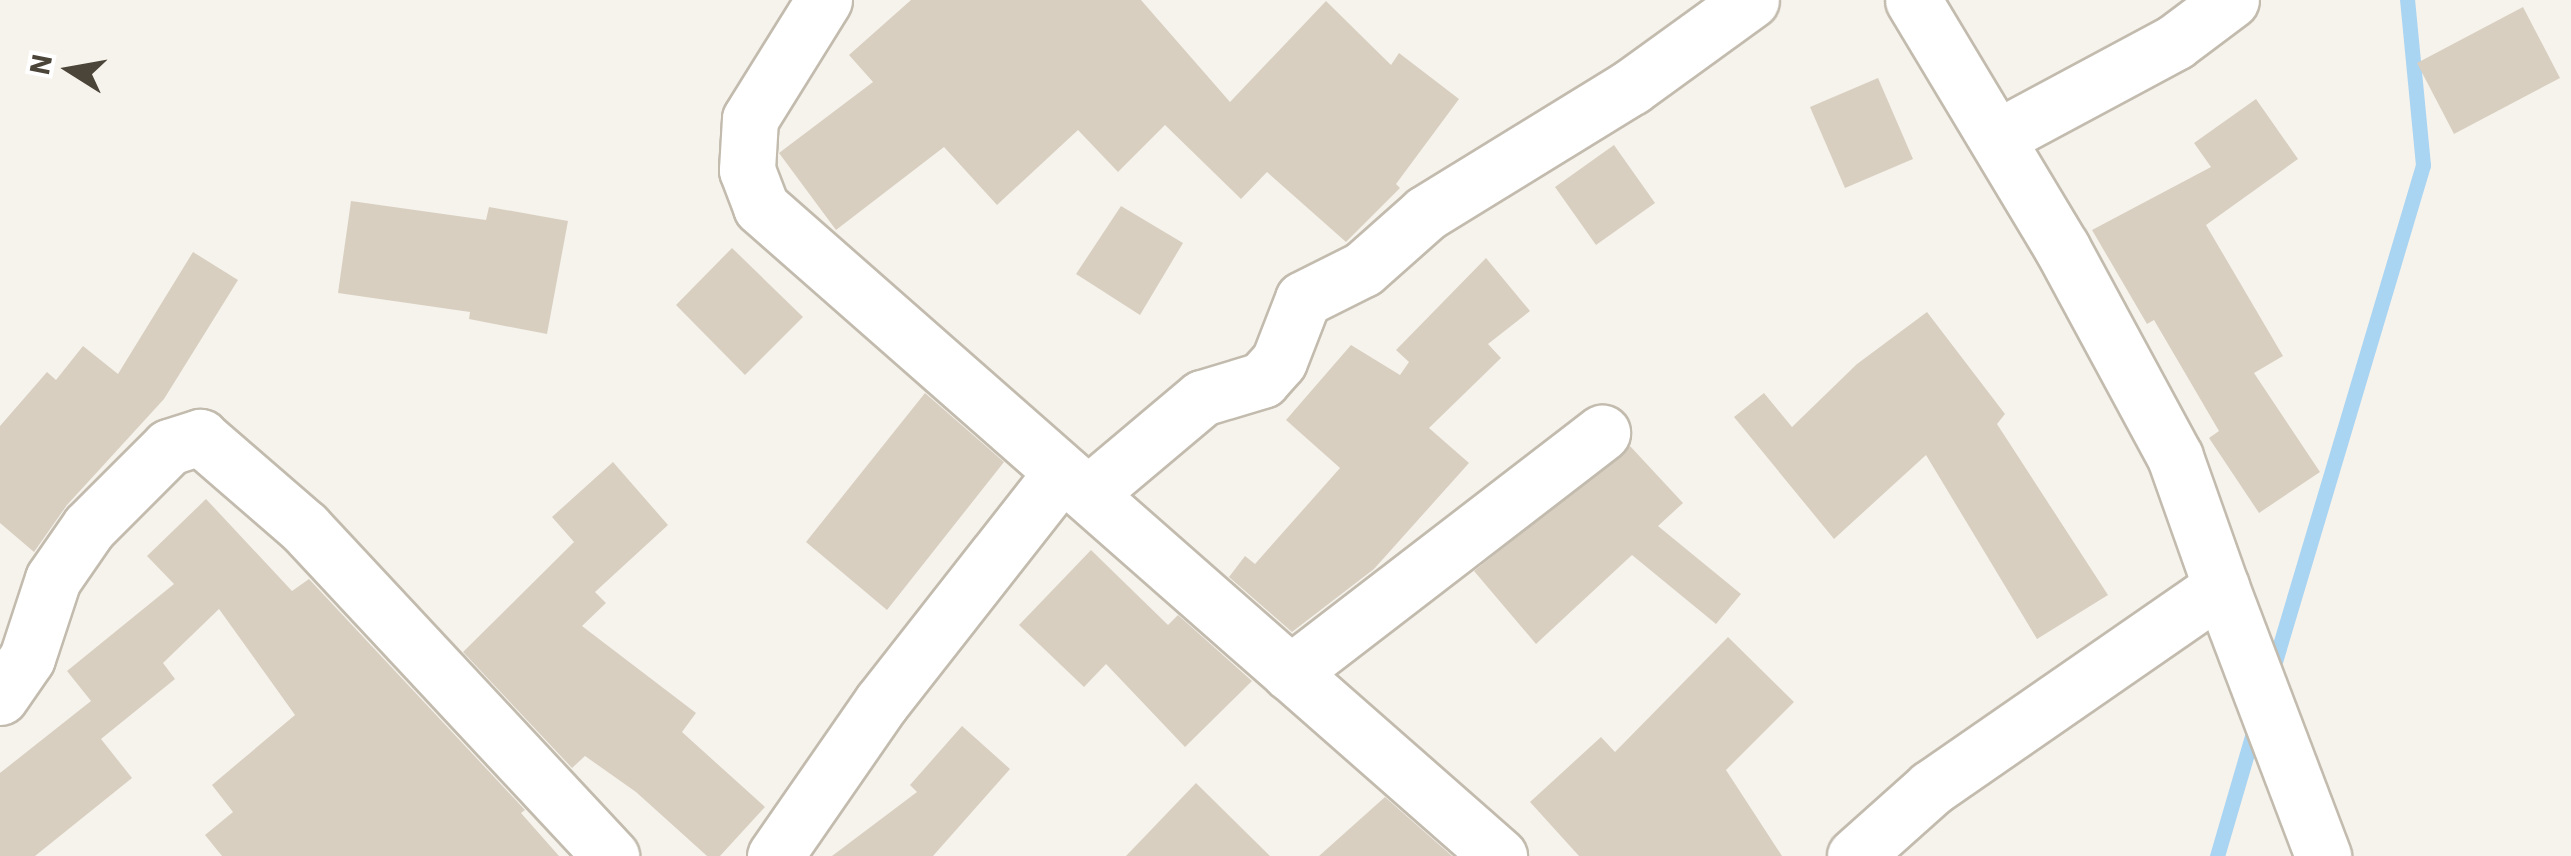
<!DOCTYPE html>
<style>
body{margin:0}
#map{position:relative;width:2571px;height:856px;overflow:hidden;background:#f6f3ec;font-family:"IBM Plex Sans",sans-serif}
div>[style]{position:absolute}
[style*='--x']{left:calc(var(--x)*1px);top:calc(var(--y)*1px);width:calc(var(--w)*1px);rotate:calc(var(--a)*1deg)}
.stream>*{height:15px;margin:-7.5px;padding:0 7.5px;transform-origin:7.5px;border-radius:7.5px;background:#a9d4f2}
.building>*{inset:0;background:#d8cfc1}
.roads{filter:drop-shadow(2px 0 #c2bbae) drop-shadow(-2px 0 #c2bbae) drop-shadow(0 2px #c2bbae) drop-shadow(0 -2px #c2bbae)}
.minor>*{height:55px;margin:-27.5px;padding:0 27.5px;transform-origin:27.5px;border-radius:27.5px;background:#fff}
span{translate:-50% -50%;white-space:nowrap;text-align:center;line-height:1.15;-webkit-text-stroke:8px #fff;paint-order:stroke}
.north{position:absolute;left:20px;top:20px;width:100px;height:100px;-webkit-text-stroke:8px #fff;paint-order:stroke;rotate:281deg;font-size:28px;font-weight:700;line-height:40px;text-align:center;color:#4b4439}
.north::after{content:'';display:block;margin:auto;width:35px;height:45px;background:#4b4439;clip-path:polygon(50% 0,100% 100%,50% 72%,0 100%)}
</style>
<div id="map">
<div class="stream">
<i style="--x:2271;--y:675;--w:532;--a:-73.4"></i>
<i style="--x:2423;--y:165;--w:166;--a:-95.5"></i>
<i style="--x:2217;--y:856;--w:135;--a:-73.7"></i>
</div>
<div class="building">
<i style="clip-path:polygon(911px 0,1141px 0,1230px 102px,1326px 1px,1391px 65px,1399px 53px,1459px 99px,1396px 184px,1400px 188px,1346px 242px,1267px 172px,1241px 199px,1165px 125px,1118px 172px,1078px 130px,997px 205px,944px 147px,836px 230px,779px 153px,873px 82px,849px 55px)"></i>
<i style="clip-path:polygon(2523px 7px,2560px 78px,2454px 134px,2417px 63px)"></i>
<i style="clip-path:polygon(1878px 78px,1913px 159px,1845px 188px,1810px 107px)"></i>
<i style="clip-path:polygon(2256px 99px,2298px 159px,2206px 225px,2283px 356px,2254px 373px,2320px 472px,2259px 513px,2209px 438px,2219px 431px,2154px 320px,2147px 324px,2092px 230px,2211px 167px,2194px 143px)"></i>
<i style="clip-path:polygon(1614px 145px,1655px 203px,1596px 245px,1555px 187px)"></i>
<i style="clip-path:polygon(351px 201px,486px 220px,489px 207px,568px 221px,547px 334px,469px 319px,470px 312px,338px 293px)"></i>
<i style="clip-path:polygon(1121px 206px,1183px 243px,1140px 315px,1076px 274px)"></i>
<i style="clip-path:polygon(732px 248px,803px 317px,745px 375px,676px 305px)"></i>
<i style="clip-path:polygon(193px 252px,238px 280px,164px 399px,67px 505px,34px 552px,0 523px,0 426px,47px 372px,56px 380px,83px 346px,118px 374px)"></i>
<i style="clip-path:polygon(1486px 258px,1530px 311px,1488px 344px,1501px 358px,1429px 428px,1469px 463px,1374px 569px,1292px 632px,1229px 577px,1245px 556px,1255px 564px,1340px 468px,1286px 420px,1351px 345px,1400px 375px,1409px 362px,1396px 350px)"></i>
<i style="clip-path:polygon(1927px 312px,2005px 414px,1997px 424px,2108px 595px,2037px 639px,1926px 455px,1834px 539px,1734px 417px,1764px 393px,1792px 427px,1857px 364px)"></i>
<i style="clip-path:polygon(925px 393px,1004px 462px,887px 610px,806px 542px)"></i>
<i style="clip-path:polygon(1630px 446px,1683px 503px,1658px 526px,1741px 594px,1716px 624px,1632px 555px,1536px 644px,1474px 571px)"></i>
<i style="clip-path:polygon(613px 462px,668px 525px,595px 592px,606px 603px,582px 626px,696px 713px,682px 732px,765px 807px,720px 856px,707px 856px,636px 792px,585px 756px,572px 768px,463px 652px,574px 542px,552px 517px)"></i>
<i style="clip-path:polygon(206px 499px,292px 591px,309px 579px,525px 810px,521px 813px,559px 856px,222px 856px,205px 835px,233px 812px,212px 785px,295px 715px,219px 609px,163px 663px,175px 679px,101px 739px,132px 778px,35px 856px,0 856px,0 773px,91px 701px,67px 671px,174px 584px,147px 556px)"></i>
<i style="clip-path:polygon(1091px 550px,1168px 625px,1178px 615px,1252px 681px,1185px 747px,1106px 664px,1084px 687px,1019px 625px)"></i>
<i style="clip-path:polygon(1728px 637px,1794px 702px,1726px 770px,1782px 856px,1579px 856px,1530px 802px,1601px 737px,1615px 752px)"></i>
<i style="clip-path:polygon(962px 726px,1010px 769px,933px 856px,832px 856px,917px 792px,910px 785px)"></i>
<i style="clip-path:polygon(1196px 783px,1270px 856px,1126px 856px)"></i>
<i style="clip-path:polygon(1385px 797px,1452px 856px,1319px 856px)"></i>
</div>
<div class="roads">
<div class="minor">
<i style="--x:824;--y:0;--w:140;--a:121.9"></i>
<i style="--x:750;--y:119;--w:51;--a:93.4"></i>
<i style="--x:747;--y:170;--w:40;--a:69"></i>
<i style="--x:761;--y:207;--w:983;--a:41.33"></i>
<i style="--x:1998;--y:137;--w:201;--a:-28.2"></i>
<i style="--x:2175;--y:42;--w:70;--a:-36.9"></i>
<i style="--x:1088;--y:494;--w:149;--a:-40.1"></i>
<i style="--x:1202;--y:398;--w:63;--a:-16.7"></i>
<i style="--x:1262;--y:380;--w:25;--a:-48"></i>
<i style="--x:1279;--y:361;--w:66;--a:-68.8"></i>
<i style="--x:1303;--y:299;--w:67;--a:-26.6"></i>
<i style="--x:1363;--y:269;--w:84;--a:-41.6"></i>
<i style="--x:1426;--y:213;--w:241;--a:-31.6"></i>
<i style="--x:1631;--y:87;--w:148;--a:-35.9"></i>
<i style="--x:2221;--y:587;--w:288;--a:69.2"></i>
<i style="--x:1290;--y:673;--w:394;--a:-37.6"></i>
<i style="--x:0;--y:697;--w:47;--a:-55.3"></i>
<i style="--x:27;--y:658;--w:83;--a:-71.8"></i>
<i style="--x:53;--y:579;--w:63;--a:-55.3"></i>
<i style="--x:89;--y:527;--w:113;--a:-45"></i>
<i style="--x:169;--y:447;--w:33;--a:-18"></i>
<i style="--x:200;--y:437;--w:139;--a:40.9"></i>
<i style="--x:305;--y:528;--w:449;--a:47"></i>
<i style="--x:775;--y:856;--w:186;--a:-55.3"></i>
<i style="--x:881;--y:703;--w:293;--a:-51.9"></i>
<i style="--x:1855;--y:856;--w:102;--a:-41.8"></i>
<i style="--x:1931;--y:788;--w:353;--a:-34.7"></i>
<i style="--x:2221;--y:587;--w:138;--a:-109.5"></i>
<i style="--x:2175;--y:457;--w:238;--a:-118.4"></i>
<i style="--x:2062;--y:248;--w:289;--a:-121"></i>
</div>
</div>
<div class="north">N</div>
</div>
